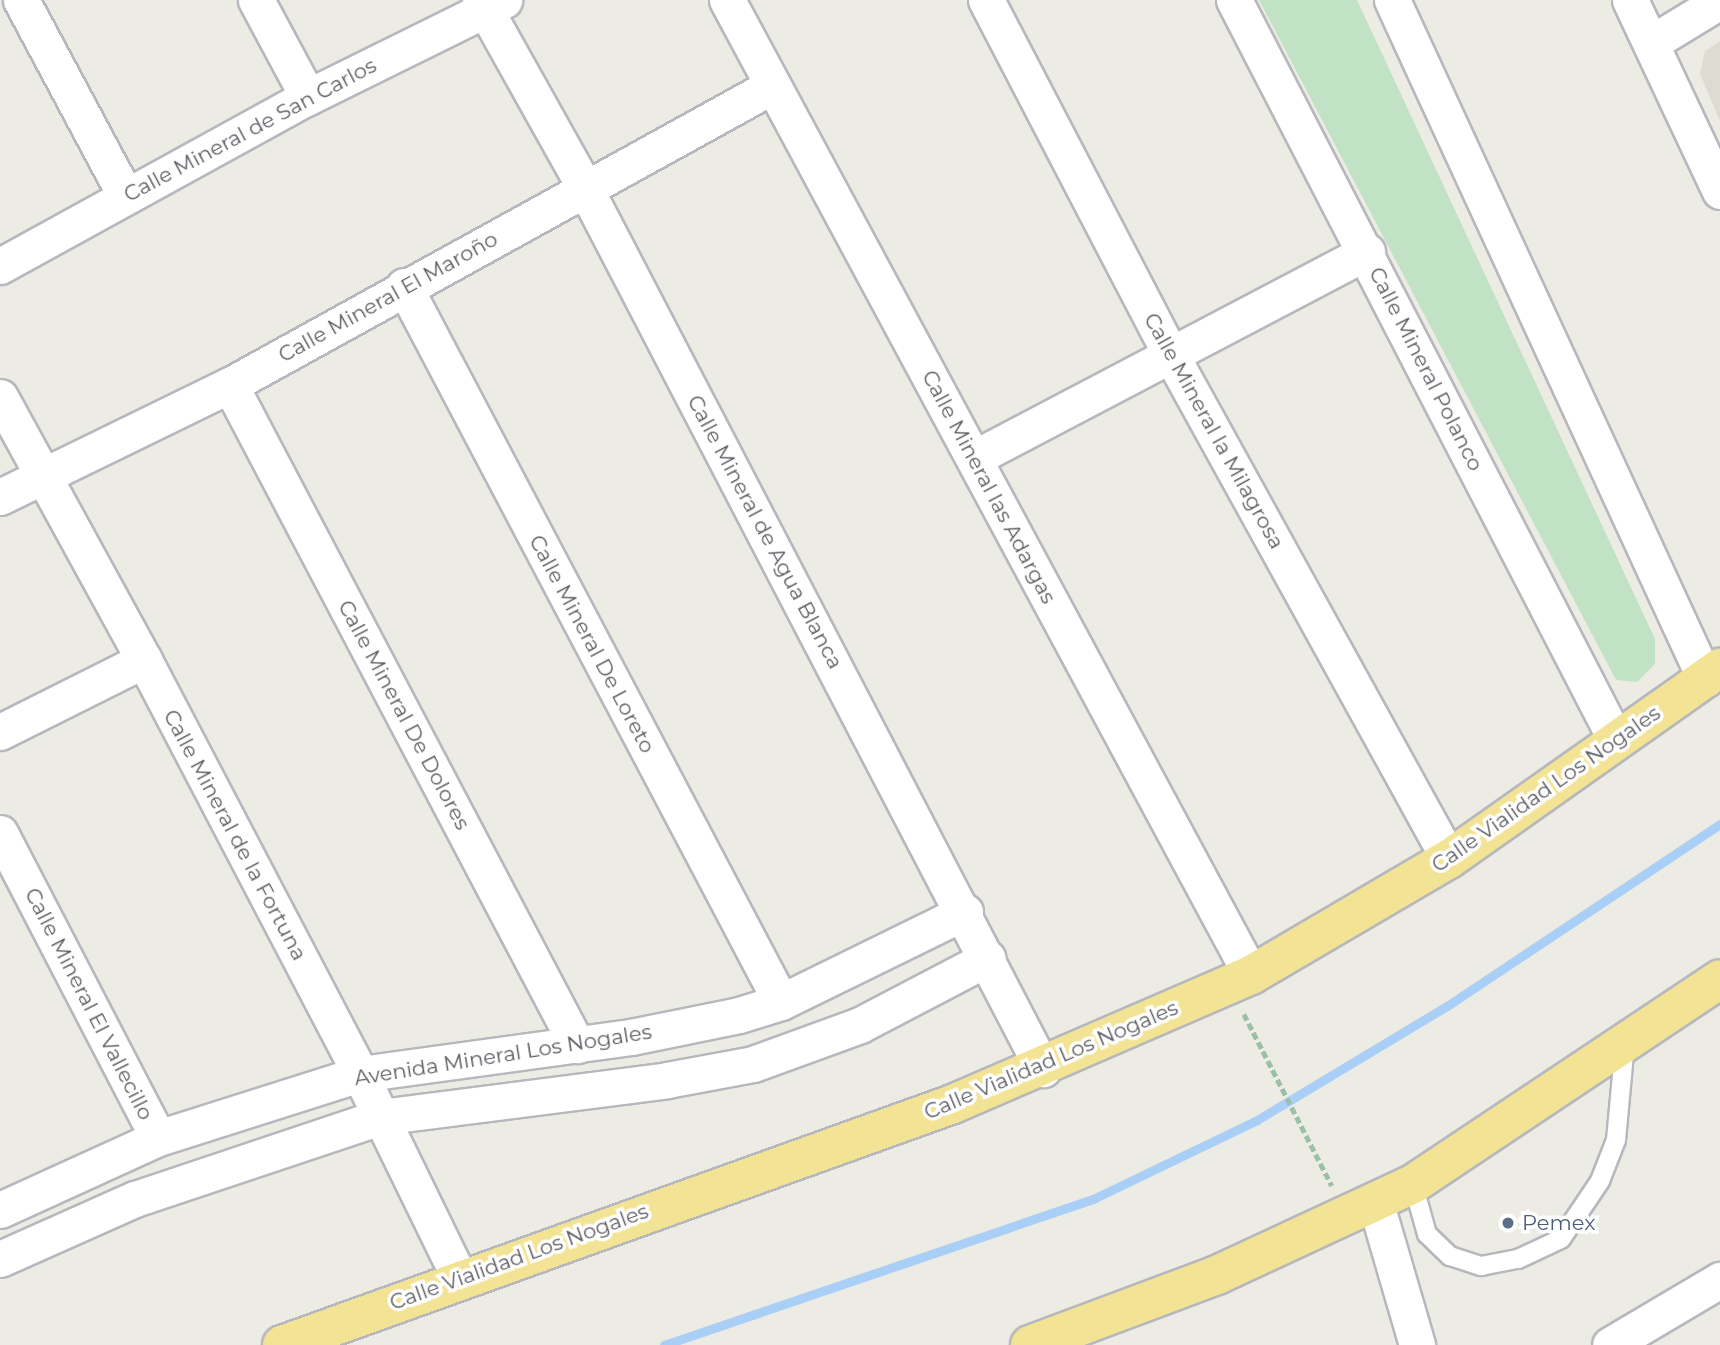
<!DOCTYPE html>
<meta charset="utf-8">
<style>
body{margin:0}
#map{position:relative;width:1720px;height:1345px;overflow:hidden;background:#edece4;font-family:Montserrat,sans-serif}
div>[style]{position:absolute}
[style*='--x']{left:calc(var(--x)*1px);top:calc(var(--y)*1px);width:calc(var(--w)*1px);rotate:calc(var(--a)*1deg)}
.education>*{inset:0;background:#dddbd2}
.green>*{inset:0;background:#c2e2c5}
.stream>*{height:9px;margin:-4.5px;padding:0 4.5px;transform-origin:4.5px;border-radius:4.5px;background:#a9cff7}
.path>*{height:4.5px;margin-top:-2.25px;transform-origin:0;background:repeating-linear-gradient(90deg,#9ac0a9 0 7px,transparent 0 10.5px)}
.roads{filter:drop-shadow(2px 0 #b6b8bd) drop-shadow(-2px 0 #b6b8bd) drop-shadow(0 2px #b6b8bd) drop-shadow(0 -2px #b6b8bd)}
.lane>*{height:18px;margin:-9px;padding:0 9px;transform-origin:9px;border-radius:9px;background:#fff}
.street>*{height:35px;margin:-17.5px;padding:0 17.5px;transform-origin:17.5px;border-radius:17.5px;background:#fff}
.highway>*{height:38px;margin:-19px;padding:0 19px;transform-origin:19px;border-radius:19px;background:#f3e394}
.dots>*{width:19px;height:19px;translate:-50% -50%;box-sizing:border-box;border:4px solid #fff;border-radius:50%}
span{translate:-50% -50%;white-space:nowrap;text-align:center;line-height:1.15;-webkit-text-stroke:7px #fff;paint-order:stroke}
.street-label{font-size:21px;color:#5c5e63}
.service-label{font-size:21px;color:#4e5e75}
.left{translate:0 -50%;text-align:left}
</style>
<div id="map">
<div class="education">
<i style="clip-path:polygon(1720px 41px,1720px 121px,1700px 74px,1705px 51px)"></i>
</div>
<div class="green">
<i style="clip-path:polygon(1259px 0,1357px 0,1655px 639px,1655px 664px,1637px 682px,1616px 680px)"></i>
</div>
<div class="stream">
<i style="--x:664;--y:1345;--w:455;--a:-18.8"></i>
<i style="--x:1095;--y:1198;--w:180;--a:-25.7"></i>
<i style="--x:1257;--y:1120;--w:222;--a:-31"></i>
<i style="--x:1447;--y:1006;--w:328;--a:-33.7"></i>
</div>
<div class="path">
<i style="--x:1244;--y:1014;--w:193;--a:62.9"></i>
</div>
<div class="roads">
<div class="lane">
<i style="--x:1413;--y:1184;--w:52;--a:74.4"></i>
<i style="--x:1427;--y:1234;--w:32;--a:44"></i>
<i style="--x:1450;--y:1256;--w:33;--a:18"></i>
<i style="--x:1481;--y:1266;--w:38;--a:-11"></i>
<i style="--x:1518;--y:1259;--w:47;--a:-24.9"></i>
<i style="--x:1561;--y:1239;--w:70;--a:-56.1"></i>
<i style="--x:1600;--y:1181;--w:44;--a:-68.7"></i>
<i style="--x:1616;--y:1140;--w:97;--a:-84.7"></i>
</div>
<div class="street">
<i style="--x:21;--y:0;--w:221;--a:61.9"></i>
<i style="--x:256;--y:0;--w:110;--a:61.8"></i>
<i style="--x:480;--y:0;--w:218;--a:60.8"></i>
<i style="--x:586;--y:190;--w:991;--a:62.53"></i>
<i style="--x:727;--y:0;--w:1107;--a:61.74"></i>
<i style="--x:986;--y:0;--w:403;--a:62.5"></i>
<i style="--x:1172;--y:357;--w:573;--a:61.11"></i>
<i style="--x:1234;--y:0;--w:833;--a:62.7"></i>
<i style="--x:1392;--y:0;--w:748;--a:65.25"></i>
<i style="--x:1630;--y:0;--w:211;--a:64.8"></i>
<i style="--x:1651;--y:43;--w:81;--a:-31.3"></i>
<i style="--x:0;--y:266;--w:351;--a:-28.8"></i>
<i style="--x:308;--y:97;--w:219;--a:-26.3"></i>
<i style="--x:404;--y:286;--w:809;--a:62.23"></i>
<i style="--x:230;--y:385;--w:746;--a:62.27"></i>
<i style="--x:0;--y:397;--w:300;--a:61.3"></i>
<i style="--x:144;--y:660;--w:467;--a:62.4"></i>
<i style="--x:360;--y:1074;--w:228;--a:64"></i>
<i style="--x:974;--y:458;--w:444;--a:-27.7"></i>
<i style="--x:0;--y:497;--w:256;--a:-26"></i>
<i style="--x:230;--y:385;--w:619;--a:-28.88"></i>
<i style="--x:0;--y:732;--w:161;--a:-26.6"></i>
<i style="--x:0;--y:833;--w:343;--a:62.6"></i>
<i style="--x:1375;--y:1201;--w:150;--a:73.7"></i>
<i style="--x:0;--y:1210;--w:174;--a:-24.5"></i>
<i style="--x:158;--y:1138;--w:212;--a:-17.6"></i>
<i style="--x:360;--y:1074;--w:274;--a:-7.8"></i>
<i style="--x:631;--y:1037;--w:110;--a:-11.5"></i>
<i style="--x:739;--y:1015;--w:44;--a:-17.2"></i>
<i style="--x:781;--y:1002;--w:205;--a:-26.1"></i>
<i style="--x:0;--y:1259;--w:148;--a:-24"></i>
<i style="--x:135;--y:1199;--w:258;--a:-18.5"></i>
<i style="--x:380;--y:1117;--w:289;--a:-7.3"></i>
<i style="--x:667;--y:1080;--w:87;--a:-10.5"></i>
<i style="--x:753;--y:1064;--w:114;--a:-20"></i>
<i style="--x:860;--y:1025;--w:144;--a:-27.6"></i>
<i style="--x:1610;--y:1345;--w:128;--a:-30.6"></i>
</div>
<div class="highway">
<i style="--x:282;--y:1345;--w:713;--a:-19.76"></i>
<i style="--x:953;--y:1104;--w:325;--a:-23.4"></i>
<i style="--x:1251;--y:975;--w:229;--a:-30.4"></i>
<i style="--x:1449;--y:859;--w:332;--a:-35.2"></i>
<i style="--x:1030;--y:1345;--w:200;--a:-20.5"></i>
<i style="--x:1217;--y:1275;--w:216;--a:-24.9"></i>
<i style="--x:1413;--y:1184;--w:369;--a:-33.7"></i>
</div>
</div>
<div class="dots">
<i style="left:1508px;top:1223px;background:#5c6f8a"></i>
</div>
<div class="street-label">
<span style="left:250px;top:130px;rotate:-28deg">Calle Mineral de San Carlos</span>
<span style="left:388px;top:297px;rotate:-29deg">Calle Mineral El Maroño</span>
<span style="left:1426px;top:369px;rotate:63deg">Calle Mineral Polanco</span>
<span style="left:1214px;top:431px;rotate:61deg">Calle Mineral la Milagrosa</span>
<span style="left:989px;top:487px;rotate:62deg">Calle Mineral las Adargas</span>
<span style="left:765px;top:532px;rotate:62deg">Calle Mineral de Agua Blanca</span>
<span style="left:592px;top:644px;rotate:62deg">Calle Mineral De Loreto</span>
<span style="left:404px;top:715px;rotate:62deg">Calle Mineral De Dolores</span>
<span style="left:1546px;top:789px;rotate:-35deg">Calle Vialidad Los Nogales</span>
<span style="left:235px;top:835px;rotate:62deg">Calle Mineral de la Fortuna</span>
<span style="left:89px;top:1004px;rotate:63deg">Calle Mineral El Vallecillo</span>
<span style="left:503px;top:1055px;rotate:-9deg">Avenida Mineral Los Nogales</span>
<span style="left:1051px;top:1060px;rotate:-23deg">Calle Vialidad Los Nogales</span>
<span style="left:519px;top:1257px;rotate:-20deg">Calle Vialidad Los Nogales</span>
</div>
<div class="service-label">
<span class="left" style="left:1522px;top:1223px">Pemex</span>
</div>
</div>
